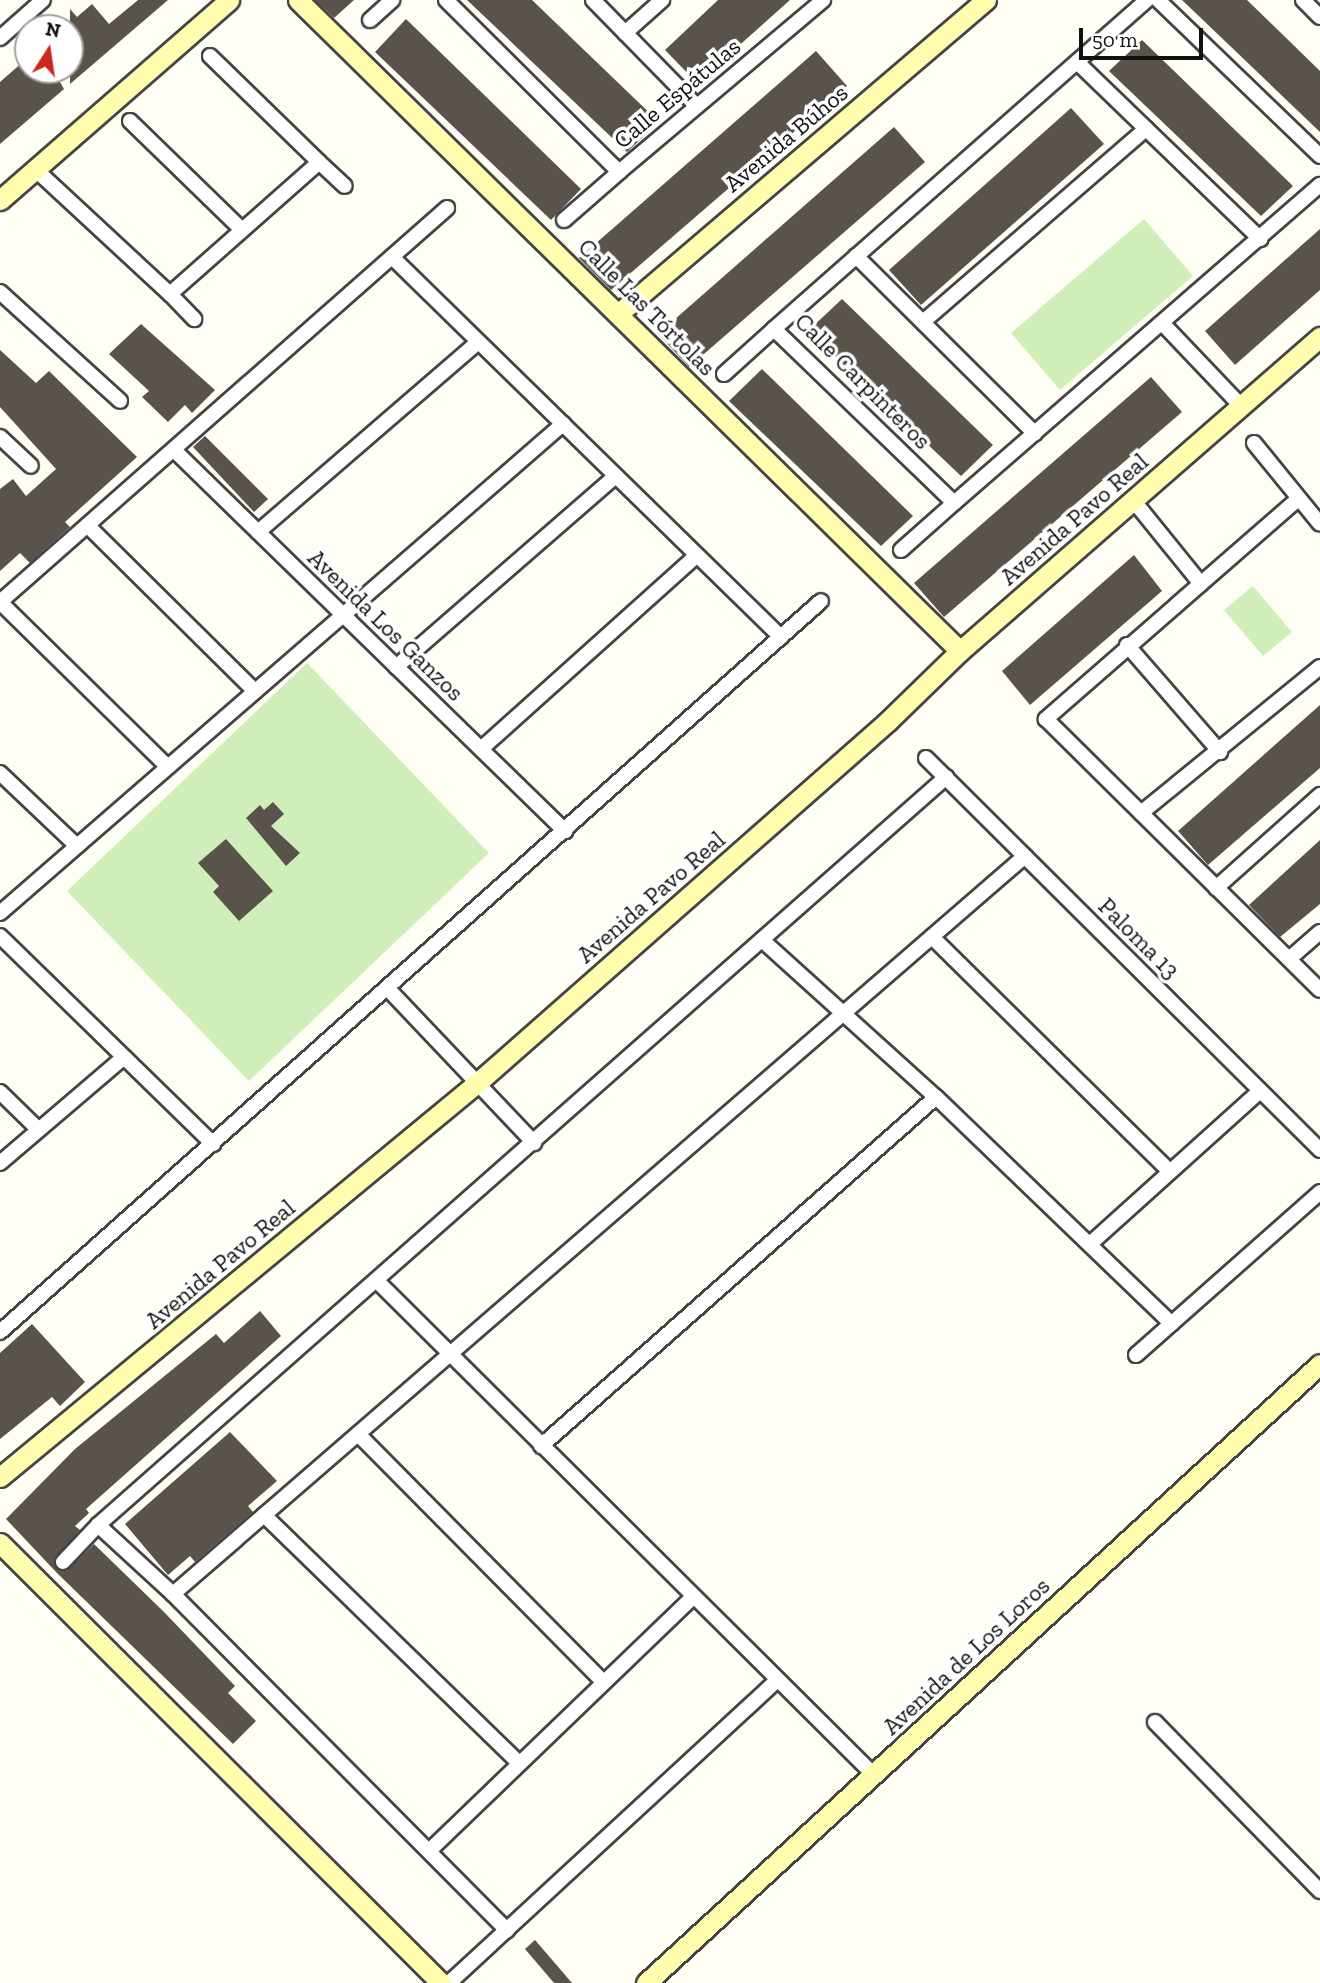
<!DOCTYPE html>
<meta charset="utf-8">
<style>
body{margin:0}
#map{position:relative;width:1320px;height:1983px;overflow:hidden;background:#fffef4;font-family:"Zilla Slab",serif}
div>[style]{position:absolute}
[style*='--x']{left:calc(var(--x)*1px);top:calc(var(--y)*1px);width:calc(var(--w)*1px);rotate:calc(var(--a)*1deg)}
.green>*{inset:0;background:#cfeeba}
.building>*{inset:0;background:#5a534c}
.roads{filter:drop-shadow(2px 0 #444) drop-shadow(-2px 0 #444) drop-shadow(0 2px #444) drop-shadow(0 -2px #444)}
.street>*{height:14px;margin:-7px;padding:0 7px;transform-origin:7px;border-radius:7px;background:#fff}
.secondary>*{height:19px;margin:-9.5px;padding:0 9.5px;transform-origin:9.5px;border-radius:9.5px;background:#fffeaf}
span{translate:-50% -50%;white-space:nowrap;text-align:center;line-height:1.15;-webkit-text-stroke:7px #fff;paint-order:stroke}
.street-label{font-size:24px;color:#111}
.north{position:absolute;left:14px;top:14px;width:70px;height:70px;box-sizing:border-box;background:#fff;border:2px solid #a0a0a0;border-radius:50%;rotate:12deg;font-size:19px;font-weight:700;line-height:28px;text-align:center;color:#111}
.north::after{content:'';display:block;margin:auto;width:24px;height:32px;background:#cd271d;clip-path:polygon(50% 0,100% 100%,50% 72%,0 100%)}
.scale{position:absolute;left:1079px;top:28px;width:124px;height:32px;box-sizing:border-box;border:4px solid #111;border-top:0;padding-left:9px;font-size:21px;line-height:24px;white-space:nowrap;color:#111;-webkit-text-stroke:5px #fff;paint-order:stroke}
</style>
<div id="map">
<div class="green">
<i style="clip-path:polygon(1144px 219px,1193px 276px,1060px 390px,1011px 333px)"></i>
<i style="clip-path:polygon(1253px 586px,1292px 632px,1263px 656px,1224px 610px)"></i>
<i style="clip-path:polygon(307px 663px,489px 853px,249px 1081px,67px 891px)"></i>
</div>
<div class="building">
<i style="clip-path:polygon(138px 0,168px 0,70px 84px,70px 9px,77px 17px,92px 4px,109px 24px)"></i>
<i style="clip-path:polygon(315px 0,354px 0,334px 18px)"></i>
<i style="clip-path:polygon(467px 0,532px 0,659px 122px,627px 152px)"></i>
<i style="clip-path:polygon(718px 0,790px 0,697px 83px,665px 50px)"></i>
<i style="clip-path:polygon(1182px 0,1247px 0,1320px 71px,1320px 132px)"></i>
<i style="clip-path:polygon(406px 19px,581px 189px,551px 220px,375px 52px)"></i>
<i style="clip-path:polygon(1142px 40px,1293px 186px,1261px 216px,1109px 71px)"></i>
<i style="clip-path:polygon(816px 51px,847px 86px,611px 290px,579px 258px)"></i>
<i style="clip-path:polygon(24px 61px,28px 70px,53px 70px,64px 89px,0 144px,0 82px)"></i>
<i style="clip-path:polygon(1071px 108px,1104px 144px,921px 305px,889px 270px)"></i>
<i style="clip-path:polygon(894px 127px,925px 162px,689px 367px,658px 334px)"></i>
<i style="clip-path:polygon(1320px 229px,1320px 290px,1235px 365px,1205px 331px)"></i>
<i style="clip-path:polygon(842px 299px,993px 445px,961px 476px,808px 331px)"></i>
<i style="clip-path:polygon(141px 324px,215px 390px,192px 413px,185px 405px,168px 422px,142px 397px,149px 391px,109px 354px)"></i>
<i style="clip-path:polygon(0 350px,36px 383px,49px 371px,137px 457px,65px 522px,70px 527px,30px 563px,20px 553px,0 571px,0 489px,13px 479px,26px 496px,56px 469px,0 407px)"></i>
<i style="clip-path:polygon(762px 369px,913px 516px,881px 546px,729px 401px)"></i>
<i style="clip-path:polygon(1151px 377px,1182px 412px,944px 617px,914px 583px)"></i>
<i style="clip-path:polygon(205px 436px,268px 499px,254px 512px,193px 447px)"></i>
<i style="clip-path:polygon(1134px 555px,1162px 591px,1030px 705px,1002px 671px)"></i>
<i style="clip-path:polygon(1320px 705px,1320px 768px,1208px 865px,1178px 831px)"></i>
<i style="clip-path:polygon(273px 802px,284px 814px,271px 826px,300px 853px,286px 866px,246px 818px,260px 805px,264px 810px)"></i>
<i style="clip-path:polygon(226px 839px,273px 891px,239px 921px,213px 892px,219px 886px,198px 863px)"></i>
<i style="clip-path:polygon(1320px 840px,1320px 904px,1280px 937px,1249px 905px)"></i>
<i style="clip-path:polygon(260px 1311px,281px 1336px,86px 1509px,89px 1513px,75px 1526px,80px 1530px,54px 1560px,57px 1569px,66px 1571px,94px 1544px,164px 1612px,235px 1686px,228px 1693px,256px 1721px,233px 1744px,57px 1573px,6px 1519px,75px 1449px,216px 1334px,224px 1343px)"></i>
<i style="clip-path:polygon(32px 1324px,85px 1382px,60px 1406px,52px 1397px,0 1439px,0 1353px)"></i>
<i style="clip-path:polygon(230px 1432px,277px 1481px,248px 1506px,253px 1512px,195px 1562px,190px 1556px,168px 1575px,125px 1524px)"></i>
<i style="clip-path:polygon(535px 1940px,572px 1983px,554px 1983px,525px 1949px)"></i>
</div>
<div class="roads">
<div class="street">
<i style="--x:446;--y:0;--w:244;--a:44.8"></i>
<i style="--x:619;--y:172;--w:267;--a:-40.1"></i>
<i style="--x:593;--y:0;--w:147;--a:45.6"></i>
<i style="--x:1147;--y:0;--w:497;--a:138.6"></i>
<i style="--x:774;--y:329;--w:250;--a:44"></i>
<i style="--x:954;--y:503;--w:485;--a:-41"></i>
<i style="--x:1158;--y:0;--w:225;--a:43.9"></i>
<i style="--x:1303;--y:0;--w:24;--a:45"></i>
<i style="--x:370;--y:20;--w:30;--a:-42"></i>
<i style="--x:625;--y:33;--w:50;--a:-41.7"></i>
<i style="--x:0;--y:38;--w:57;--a:-41.5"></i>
<i style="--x:1077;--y:62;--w:255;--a:44"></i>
<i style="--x:130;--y:121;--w:155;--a:44.2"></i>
<i style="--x:319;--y:162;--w:35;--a:43"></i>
<i style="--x:35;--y:169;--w:184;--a:42.8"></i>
<i style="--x:170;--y:294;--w:199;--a:-41.5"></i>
<i style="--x:319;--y:162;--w:152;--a:-135.8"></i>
<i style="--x:564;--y:220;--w:73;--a:-41.1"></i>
<i style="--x:856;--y:256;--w:252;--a:44.8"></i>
<i style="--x:392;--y:257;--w:544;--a:44.33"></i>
<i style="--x:0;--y:292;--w:162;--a:42.2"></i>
<i style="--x:170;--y:294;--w:35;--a:46"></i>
<i style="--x:923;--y:322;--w:295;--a:-40.9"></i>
<i style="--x:1163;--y:324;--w:113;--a:46.4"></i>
<i style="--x:724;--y:374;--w:67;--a:-42"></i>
<i style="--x:0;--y:437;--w:42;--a:43.1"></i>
<i style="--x:1254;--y:443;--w:104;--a:50.8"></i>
<i style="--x:175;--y:451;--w:545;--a:44.26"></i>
<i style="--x:1298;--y:499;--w:335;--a:138.9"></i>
<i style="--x:1046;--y:719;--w:385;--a:44.7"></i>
<i style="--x:1133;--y:500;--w:108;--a:51"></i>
<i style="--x:88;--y:526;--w:235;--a:44.7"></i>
<i style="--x:258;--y:532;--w:291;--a:-40.8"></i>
<i style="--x:901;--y:550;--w:71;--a:-41.6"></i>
<i style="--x:0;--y:602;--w:596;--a:-41.39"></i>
<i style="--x:0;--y:602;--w:235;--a:44.5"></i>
<i style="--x:1127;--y:645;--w:142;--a:49"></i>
<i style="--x:396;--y:667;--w:291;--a:-41"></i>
<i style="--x:481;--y:749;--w:290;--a:-41.9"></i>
<i style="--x:926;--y:758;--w:556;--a:44.85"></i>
<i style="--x:0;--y:773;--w:106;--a:43.5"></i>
<i style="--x:1141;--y:813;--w:231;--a:-39.2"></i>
<i style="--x:1216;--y:888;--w:140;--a:-41.8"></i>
<i style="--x:0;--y:913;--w:746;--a:-40.98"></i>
<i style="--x:0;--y:936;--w:298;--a:44.3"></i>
<i style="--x:932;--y:937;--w:334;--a:44.6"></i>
<i style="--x:762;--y:940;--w:234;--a:42.1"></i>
<i style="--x:936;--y:1097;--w:327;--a:43.9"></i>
<i style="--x:1289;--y:959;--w:41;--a:-41.1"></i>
<i style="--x:389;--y:990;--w:211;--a:46.5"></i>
<i style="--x:0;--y:1092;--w:54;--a:44.3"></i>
<i style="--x:0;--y:1163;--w:163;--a:-40.5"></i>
<i style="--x:1090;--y:1244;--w:229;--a:-42"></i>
<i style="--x:377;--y:1281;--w:699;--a:44.83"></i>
<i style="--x:0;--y:1332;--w:1099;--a:-41.68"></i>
<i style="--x:1136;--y:1355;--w:246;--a:-41.5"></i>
<i style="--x:358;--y:1434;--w:349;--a:45.3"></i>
<i style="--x:541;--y:1446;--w:527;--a:-41.46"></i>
<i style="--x:264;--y:1515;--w:354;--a:44.2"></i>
<i style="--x:98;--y:1525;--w:102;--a:42.6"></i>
<i style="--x:173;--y:1594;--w:474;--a:45.2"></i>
<i style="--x:63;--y:1562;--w:51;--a:-46.6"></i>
<i style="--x:98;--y:1525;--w:1131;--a:-41.41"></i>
<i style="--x:173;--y:1594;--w:1127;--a:-40.9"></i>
<i style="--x:1155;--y:1722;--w:236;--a:45.7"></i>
<i style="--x:429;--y:1851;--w:365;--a:-43.9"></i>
<i style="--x:449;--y:1983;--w:445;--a:-42.7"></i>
</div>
<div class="secondary">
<i style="--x:298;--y:0;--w:928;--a:44.52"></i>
<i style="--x:0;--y:200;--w:304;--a:-41.1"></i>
<i style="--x:618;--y:314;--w:484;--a:-40.5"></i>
<i style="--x:0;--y:1477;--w:619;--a:-39.56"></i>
<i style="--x:477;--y:1083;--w:548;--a:-41.37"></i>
<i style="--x:888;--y:721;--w:100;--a:-44.2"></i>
<i style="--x:960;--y:651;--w:478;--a:-41.1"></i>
<i style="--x:0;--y:1543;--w:623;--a:44.93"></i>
<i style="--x:646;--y:1983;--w:915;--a:-42.56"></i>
</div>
</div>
<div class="street-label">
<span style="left:677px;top:93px;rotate:-40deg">Calle Espátulas</span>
<span style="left:786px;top:138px;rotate:-40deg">Avenida Búhos</span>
<span style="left:647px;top:307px;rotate:45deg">Calle Las Tórtolas</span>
<span style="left:863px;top:381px;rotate:45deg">Calle Carpinteros</span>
<span style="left:1074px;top:519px;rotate:-41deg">Avenida Pavo Real</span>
<span style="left:386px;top:625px;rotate:44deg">Avenida Los Ganzos</span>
<span style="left:651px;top:897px;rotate:-41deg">Avenida Pavo Real</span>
<span style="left:1139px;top:938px;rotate:45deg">Paloma 13</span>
<span style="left:220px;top:1264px;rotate:-40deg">Avenida Pavo Real</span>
<span style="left:966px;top:1656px;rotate:-43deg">Avenida de Los Loros</span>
</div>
<div class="north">N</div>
<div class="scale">50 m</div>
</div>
